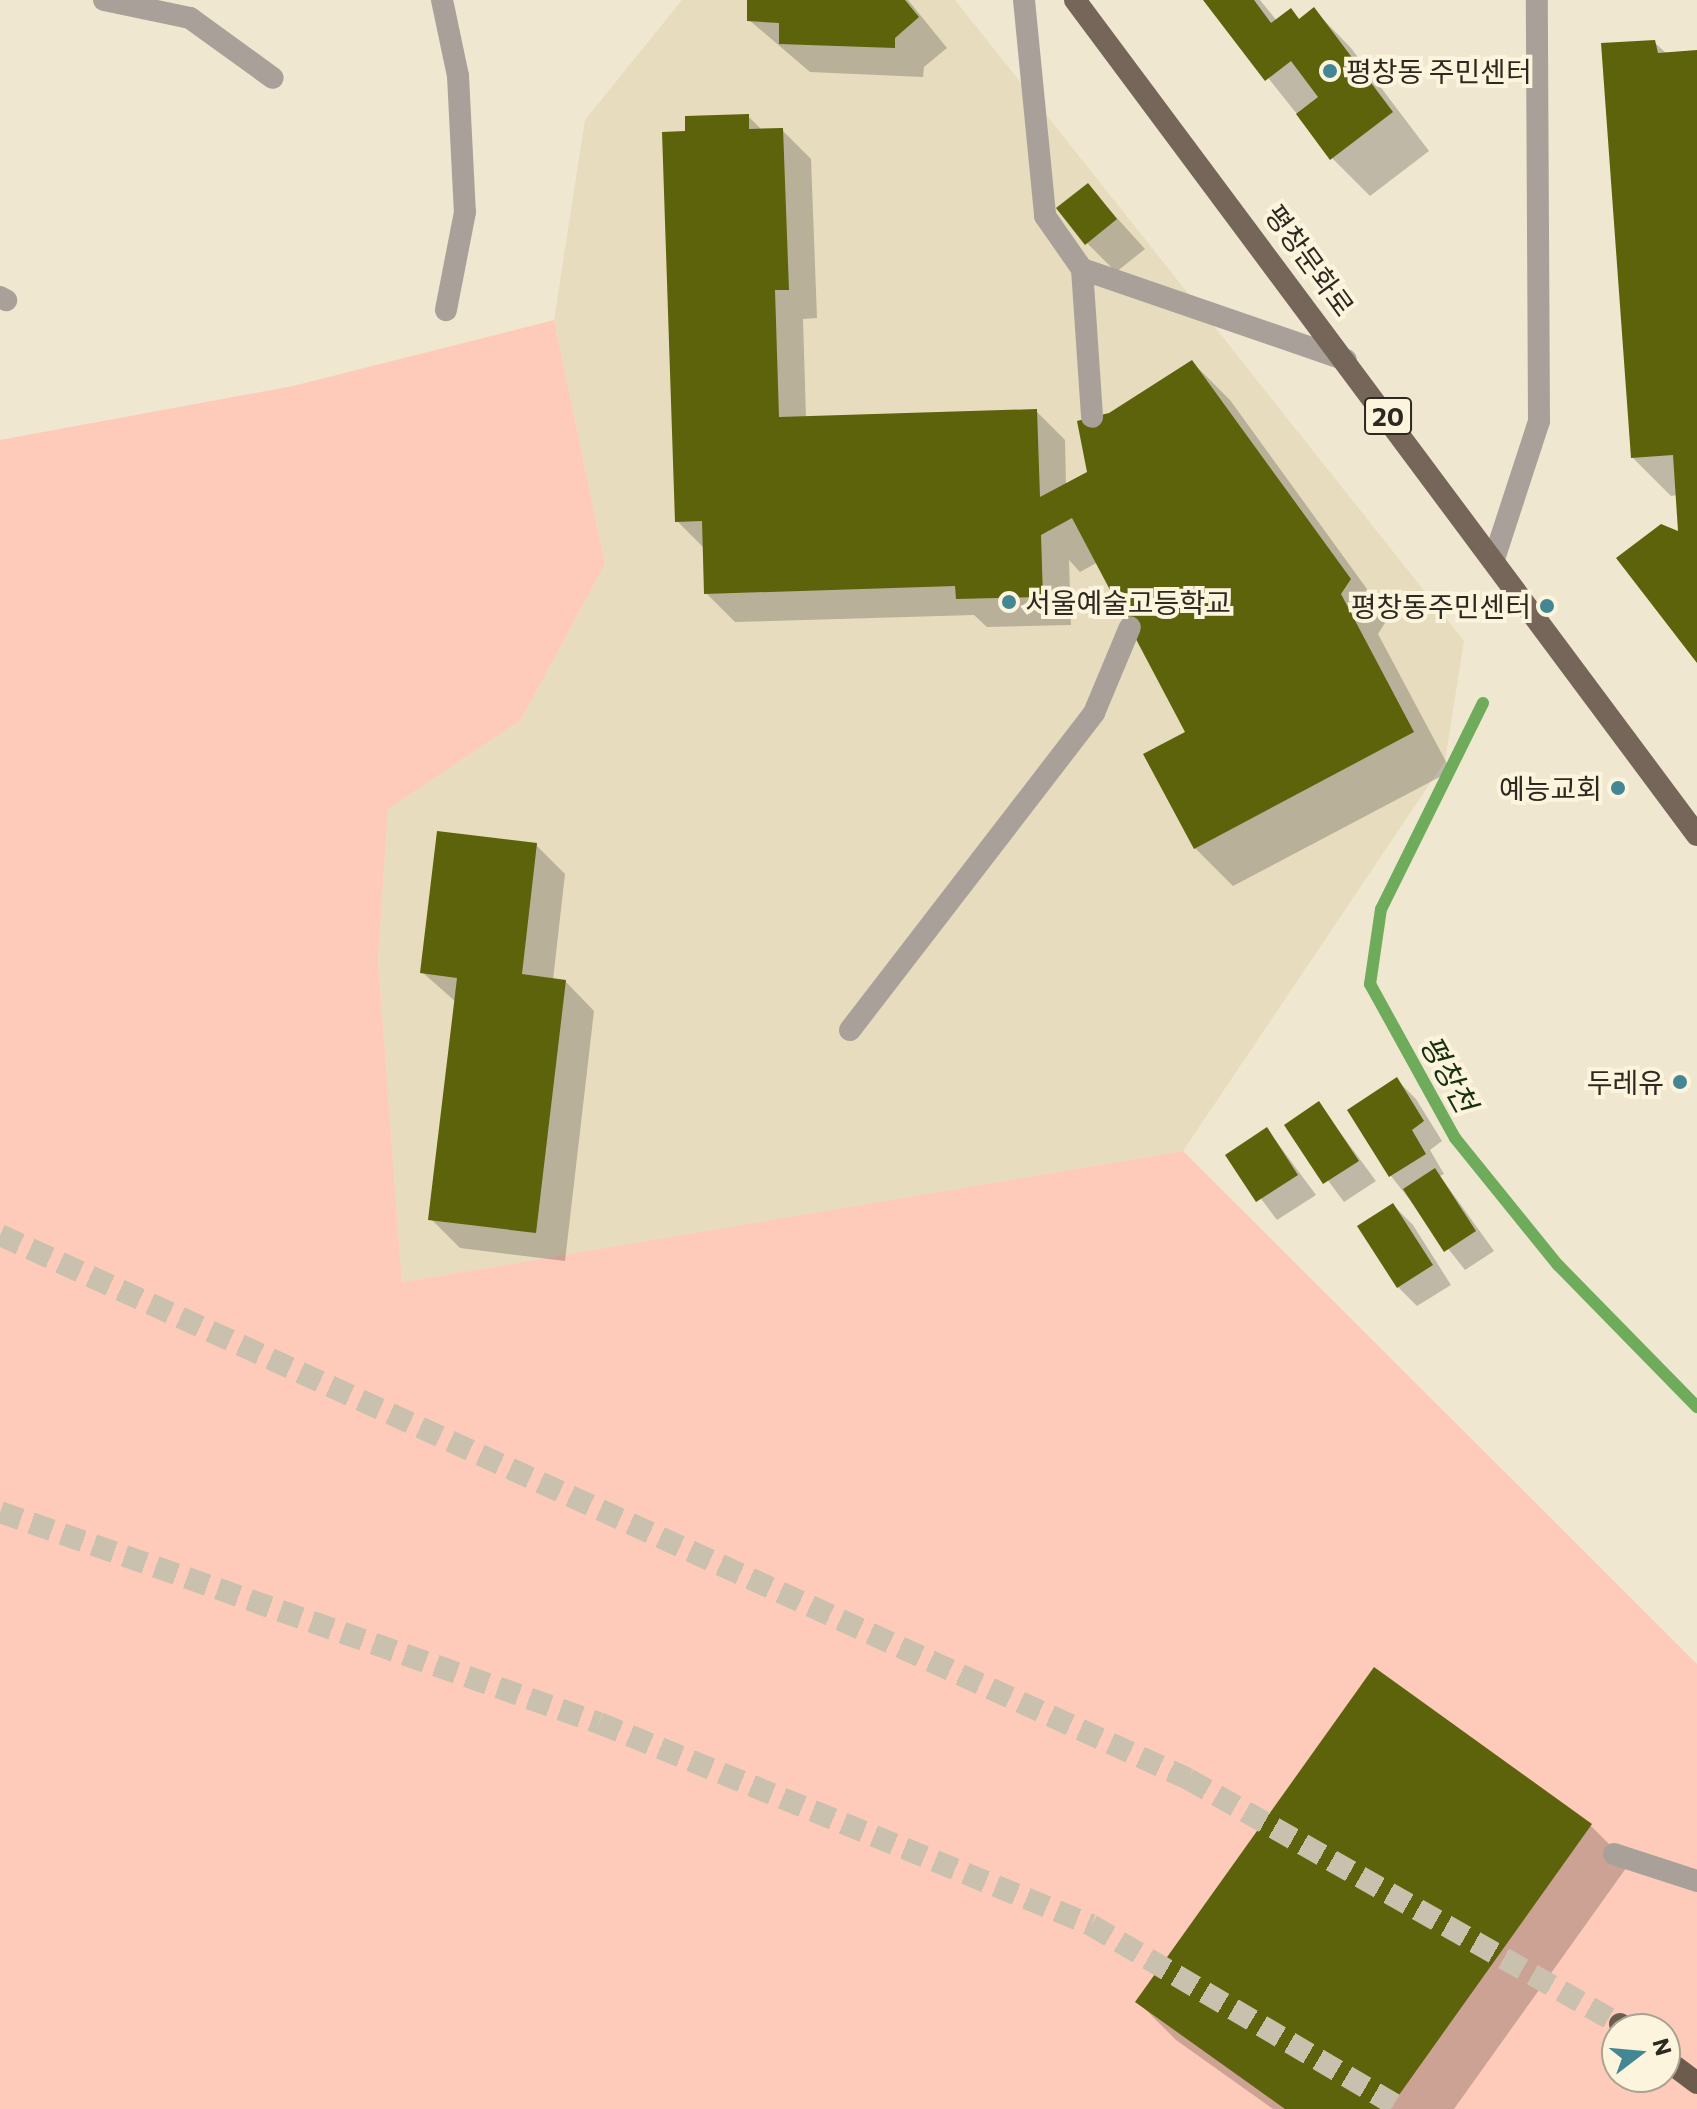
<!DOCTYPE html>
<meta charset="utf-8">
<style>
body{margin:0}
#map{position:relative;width:1697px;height:2109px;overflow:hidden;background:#f0e7d0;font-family:Commissioner,"Noto Sans KR",sans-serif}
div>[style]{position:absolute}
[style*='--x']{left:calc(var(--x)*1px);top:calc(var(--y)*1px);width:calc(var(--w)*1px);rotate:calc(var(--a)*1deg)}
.built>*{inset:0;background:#e7dcbe}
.green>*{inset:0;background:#fecbba}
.shadow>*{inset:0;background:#0003}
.stream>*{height:12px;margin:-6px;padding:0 6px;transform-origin:6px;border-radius:6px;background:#6eab5b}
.building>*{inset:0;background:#5d630a}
.trunk-tunnel>*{height:22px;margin-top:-11px;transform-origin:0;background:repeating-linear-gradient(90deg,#c9c1ad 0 22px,transparent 0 33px)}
.service>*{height:22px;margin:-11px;padding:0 11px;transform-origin:11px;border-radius:11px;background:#a9a199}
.minor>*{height:22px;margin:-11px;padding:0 11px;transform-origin:11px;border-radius:11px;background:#a9a199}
.primary>*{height:22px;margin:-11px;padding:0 11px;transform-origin:11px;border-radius:11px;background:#756659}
.trunk>*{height:22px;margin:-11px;padding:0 11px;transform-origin:11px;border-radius:11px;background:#6c5c4e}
.dots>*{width:22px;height:22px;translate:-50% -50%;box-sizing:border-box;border:4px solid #fdf4dd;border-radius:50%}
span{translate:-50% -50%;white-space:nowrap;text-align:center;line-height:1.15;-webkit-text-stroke:8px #fdf4dd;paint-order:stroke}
.shield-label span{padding:2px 6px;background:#fdf4dd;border:2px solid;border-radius:6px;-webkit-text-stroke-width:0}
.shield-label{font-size:26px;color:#2c2920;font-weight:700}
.poi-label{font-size:28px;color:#2c2920}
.left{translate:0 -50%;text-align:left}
.right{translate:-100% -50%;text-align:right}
.street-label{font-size:28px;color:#2c2920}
.water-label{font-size:30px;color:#183110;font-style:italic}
.north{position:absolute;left:1601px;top:2013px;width:80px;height:80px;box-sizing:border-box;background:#fdf4dd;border:2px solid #a9a391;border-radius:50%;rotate:74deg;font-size:22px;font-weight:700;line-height:32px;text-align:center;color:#2c2920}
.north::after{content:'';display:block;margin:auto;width:28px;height:36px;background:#438795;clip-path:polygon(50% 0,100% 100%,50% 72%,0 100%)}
</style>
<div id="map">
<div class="built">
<i style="clip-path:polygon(682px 0,955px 0,1464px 641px,1445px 761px,1183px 1151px,402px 1282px,378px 959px,388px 809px,521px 720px,605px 564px,554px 320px,585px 120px)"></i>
</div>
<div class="green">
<i style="clip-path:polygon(evenodd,554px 320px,605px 564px,521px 720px,388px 809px,378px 959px,402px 1282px,1183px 1151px,1697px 1664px,1697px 2109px,0 2109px,0 440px,293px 386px,554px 320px,1617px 2029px,1665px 2029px,1665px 2077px,1617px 2077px,1617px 2029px)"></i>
</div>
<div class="shadow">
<i style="clip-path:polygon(749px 0,908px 0,947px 48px,924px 67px,923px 77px,810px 72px,749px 20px)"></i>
<i style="clip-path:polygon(1206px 0,1260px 0,1277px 21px,1291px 11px,1300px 20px,1314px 10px,1351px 48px,1429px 151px,1370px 196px,1332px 158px)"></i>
<i style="clip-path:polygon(1654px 42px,1667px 54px,1697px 52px,1697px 660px,1678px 495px,1671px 496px,1633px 458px)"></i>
<i style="clip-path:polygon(748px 116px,763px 131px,782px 130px,811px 159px,817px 318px,803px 319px,806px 418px,1036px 411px,1065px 440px,1066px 485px,1089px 473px,1109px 415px,1192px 362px,1230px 400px,1388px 618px,1378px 634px,1451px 771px,1233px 886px,1195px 848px,1188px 732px,1098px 562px,1080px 572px,1069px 560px,1071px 625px,987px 627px,974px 615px,735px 622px,706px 593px,705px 549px,677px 521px,687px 133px)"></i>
<i style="clip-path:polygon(1088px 186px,1145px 249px,1116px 272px,1087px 243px)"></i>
<i style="clip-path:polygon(536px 845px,565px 874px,553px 980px,565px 981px,594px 1011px,565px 1261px,460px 1248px,431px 1219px,456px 1002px,422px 972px)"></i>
<i style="clip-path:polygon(1397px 1080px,1416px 1099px,1442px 1141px,1430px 1150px,1444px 1174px,1440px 1176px,1494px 1251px,1465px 1270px,1391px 1176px,1349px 1110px)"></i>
<i style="clip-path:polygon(1319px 1104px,1376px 1181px,1344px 1202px,1287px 1125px)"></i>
<i style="clip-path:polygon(1267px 1129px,1316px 1195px,1277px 1220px,1228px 1155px)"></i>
<i style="clip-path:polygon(1393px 1205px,1413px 1225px,1451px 1285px,1417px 1306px,1398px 1287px)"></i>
<i style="clip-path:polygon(1374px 1670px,1591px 1826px,1629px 1864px,1454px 2109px,1273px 2109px,1176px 2040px,1138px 2002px)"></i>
</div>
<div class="stream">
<i style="--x:1483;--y:703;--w:230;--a:116.3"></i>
<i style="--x:1381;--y:909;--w:76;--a:98.3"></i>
<i style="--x:1370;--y:984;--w:176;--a:61.1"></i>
<i style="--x:1455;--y:1138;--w:164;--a:51"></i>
<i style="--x:1558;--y:1265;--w:199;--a:45.6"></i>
</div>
<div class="building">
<i style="clip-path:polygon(747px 0,905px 0,919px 17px,895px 38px,895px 48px,779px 44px,779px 23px,747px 21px)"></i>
<i style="clip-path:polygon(1203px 0,1254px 0,1271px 23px,1291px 8px,1299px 19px,1314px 7px,1393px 112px,1330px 160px,1296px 114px,1318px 97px,1291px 61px,1265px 81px)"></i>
<i style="clip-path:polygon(1655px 40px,1658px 53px,1697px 50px,1697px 663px,1616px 558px,1661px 524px,1678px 531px,1673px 455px,1631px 458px,1601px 43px)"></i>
<i style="clip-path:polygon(749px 114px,749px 129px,783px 128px,789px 290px,775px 290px,779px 417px,1037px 409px,1040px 497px,1087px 472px,1077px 421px,1109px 413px,1192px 360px,1351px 579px,1341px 594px,1414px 732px,1194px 849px,1143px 754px,1185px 732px,1072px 518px,1041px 535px,1043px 597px,956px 599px,955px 586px,704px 594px,702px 521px,675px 522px,662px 132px,685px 131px,685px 116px)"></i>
<i style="clip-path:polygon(1088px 183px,1117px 219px,1085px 245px,1056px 208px)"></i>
<i style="clip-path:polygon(437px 831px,537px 843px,522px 974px,566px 980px,536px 1233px,428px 1220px,457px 978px,420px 973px)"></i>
<i style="clip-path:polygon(1397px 1077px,1424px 1121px,1412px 1130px,1426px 1154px,1389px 1177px,1347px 1110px)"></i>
<i style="clip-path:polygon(1319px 1101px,1359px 1161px,1323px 1184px,1284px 1125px)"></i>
<i style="clip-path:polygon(1267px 1127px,1298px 1175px,1256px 1202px,1225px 1155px)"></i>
<i style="clip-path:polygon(1435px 1168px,1476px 1231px,1444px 1252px,1403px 1189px)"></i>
<i style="clip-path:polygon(1393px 1203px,1433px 1265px,1397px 1288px,1357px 1226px)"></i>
<i style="clip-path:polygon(1374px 1667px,1592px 1824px,1389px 2109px,1285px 2109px,1135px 2002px)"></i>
</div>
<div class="trunk-tunnel">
<i style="--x:0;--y:1235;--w:1307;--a:24.6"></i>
<i style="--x:1188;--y:1779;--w:497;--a:29.6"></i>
<i style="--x:0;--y:1512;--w:635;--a:19.41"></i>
<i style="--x:599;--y:1723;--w:532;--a:22.32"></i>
<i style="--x:1091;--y:1925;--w:361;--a:30.6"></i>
</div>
<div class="service">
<i style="--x:1024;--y:0;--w:217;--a:84.4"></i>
<i style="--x:1045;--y:216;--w:65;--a:55.1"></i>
<i style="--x:1082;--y:269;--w:279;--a:19"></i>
<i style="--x:1082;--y:269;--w:148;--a:86.1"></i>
<i style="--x:0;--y:297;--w:7;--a:27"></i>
<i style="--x:1494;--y:559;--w:145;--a:-71.9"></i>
<i style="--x:1539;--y:421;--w:421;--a:-90.3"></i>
<i style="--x:850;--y:1030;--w:400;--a:-52.4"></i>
<i style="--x:1094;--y:713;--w:93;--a:-67.3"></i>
<i style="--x:1614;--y:1854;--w:87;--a:18"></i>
</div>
<div class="minor">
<i style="--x:104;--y:0;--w:88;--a:11.8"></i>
<i style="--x:190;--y:18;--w:102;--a:35.9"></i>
<i style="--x:442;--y:0;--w:78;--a:78.1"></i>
<i style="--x:458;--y:76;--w:136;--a:87.1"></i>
<i style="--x:465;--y:212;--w:100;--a:101"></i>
</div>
<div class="primary">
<i style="--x:1075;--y:0;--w:1041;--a:53.32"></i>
</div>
<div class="trunk">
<i style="--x:1620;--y:2024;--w:9;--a:36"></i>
<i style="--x:1665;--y:2059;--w:40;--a:37"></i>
</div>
<div class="dots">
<i style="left:1330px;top:71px;background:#438795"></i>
<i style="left:1009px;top:602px;background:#438795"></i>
<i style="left:1547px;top:606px;background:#438795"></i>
<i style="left:1618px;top:788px;background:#438795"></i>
<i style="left:1680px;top:1082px;background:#438795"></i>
</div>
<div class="shield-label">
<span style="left:1388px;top:416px">20</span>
</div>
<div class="poi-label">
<span class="left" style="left:1346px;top:71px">평창동 주민센터</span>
<span class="left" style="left:1025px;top:602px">서울예술고등학교</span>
<span class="right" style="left:1531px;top:606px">평창동주민센터</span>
<span class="right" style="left:1602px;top:788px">예능교회</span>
<span class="right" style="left:1664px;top:1082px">두레유</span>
</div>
<div class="street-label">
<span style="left:1310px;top:260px;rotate:54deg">평창문화로</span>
</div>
<div class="water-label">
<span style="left:1449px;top:1073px;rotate:61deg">평창천</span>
</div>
<div class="north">N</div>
</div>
